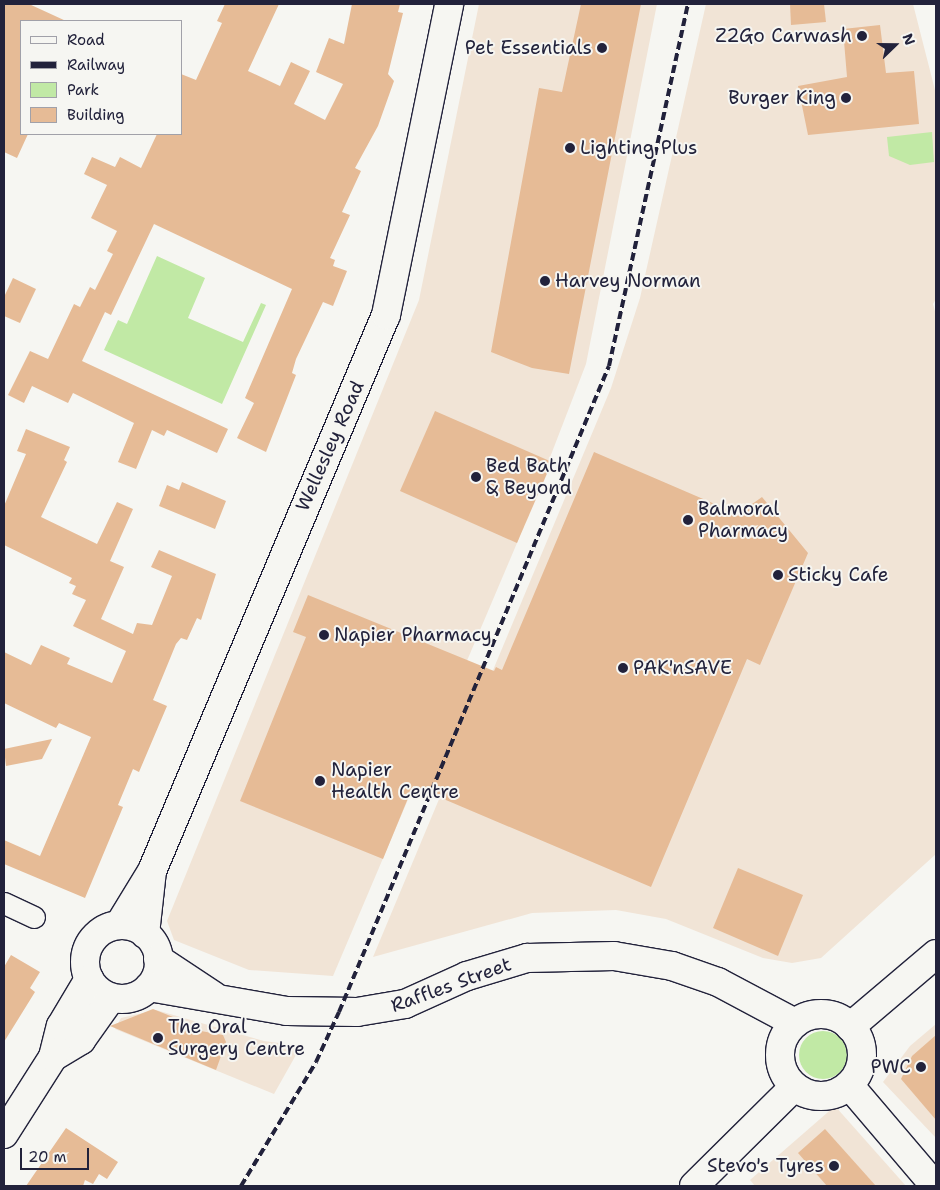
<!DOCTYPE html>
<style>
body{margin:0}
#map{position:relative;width:940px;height:1190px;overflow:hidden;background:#f6f6f2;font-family:"Shantell Sans",sans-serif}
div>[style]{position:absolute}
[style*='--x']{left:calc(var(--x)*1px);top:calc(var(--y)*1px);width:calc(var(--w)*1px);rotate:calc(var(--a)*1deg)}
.built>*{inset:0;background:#f1e4d6}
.green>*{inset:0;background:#c1e9a5}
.round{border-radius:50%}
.building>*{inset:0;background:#e6bb96}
.roads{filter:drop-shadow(1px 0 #22223b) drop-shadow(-1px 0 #22223b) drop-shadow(0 1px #22223b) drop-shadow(0 -1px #22223b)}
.street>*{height:21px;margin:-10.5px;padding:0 10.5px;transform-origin:10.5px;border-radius:10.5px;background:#f6f6f2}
.secondary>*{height:28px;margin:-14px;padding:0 14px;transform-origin:14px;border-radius:14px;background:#f6f6f2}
.secondary>.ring{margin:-14px;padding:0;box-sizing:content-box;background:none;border:28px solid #f6f6f2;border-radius:50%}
.rail>*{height:4px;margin-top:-2px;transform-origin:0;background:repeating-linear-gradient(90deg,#22223b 0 8px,transparent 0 12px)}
.dots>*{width:14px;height:14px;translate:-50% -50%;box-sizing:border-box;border:2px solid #f6f6f2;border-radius:50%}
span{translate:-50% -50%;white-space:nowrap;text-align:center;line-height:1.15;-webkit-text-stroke:4px #f6f6f2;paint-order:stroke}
.poi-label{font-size:19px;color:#22223b}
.right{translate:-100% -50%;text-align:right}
.left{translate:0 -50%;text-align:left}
.street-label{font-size:19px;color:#22223b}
.frame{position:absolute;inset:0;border:5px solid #22223b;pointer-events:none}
.legend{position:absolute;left:20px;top:20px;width:162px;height:115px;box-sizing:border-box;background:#f6f6f2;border:1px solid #a1a1a9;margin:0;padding:6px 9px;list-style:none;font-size:15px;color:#22223b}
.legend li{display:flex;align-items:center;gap:10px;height:25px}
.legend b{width:25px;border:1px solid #a1a1a9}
.north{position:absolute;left:870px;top:20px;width:50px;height:50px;-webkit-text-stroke:4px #f6f6f2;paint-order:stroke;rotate:68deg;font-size:14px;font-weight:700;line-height:20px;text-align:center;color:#22223b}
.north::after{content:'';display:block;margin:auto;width:18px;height:22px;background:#22223b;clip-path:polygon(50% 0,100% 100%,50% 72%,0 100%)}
.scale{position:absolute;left:20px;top:1148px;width:69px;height:22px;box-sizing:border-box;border:2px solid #22223b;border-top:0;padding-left:6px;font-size:15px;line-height:18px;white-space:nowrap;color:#22223b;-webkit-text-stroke:4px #f6f6f2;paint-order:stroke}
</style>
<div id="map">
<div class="built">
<i style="clip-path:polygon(479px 4px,657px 4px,586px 364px,517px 543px,333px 976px,249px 970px,174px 940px,167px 921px,419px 300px)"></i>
<i style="clip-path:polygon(706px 4px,913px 4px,936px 94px,936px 299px,933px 304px,936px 315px,936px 854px,821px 958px,792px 963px,763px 958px,666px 919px,616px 910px,532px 913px,373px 957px,611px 388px,640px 298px)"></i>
<i style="clip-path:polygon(156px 1010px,264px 1041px,301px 1046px,274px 1094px,115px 1029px,121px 1018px)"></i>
<i style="clip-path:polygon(936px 1024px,936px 1138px,883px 1082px,910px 1046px)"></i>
<i style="clip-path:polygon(835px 1106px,906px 1186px,755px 1186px,750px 1180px)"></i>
</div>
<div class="green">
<i style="clip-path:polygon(932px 132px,934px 162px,910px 165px,889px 156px,887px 137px)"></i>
<i style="clip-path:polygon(157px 256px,205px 278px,188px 318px,243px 342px,261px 303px,266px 305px,222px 404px,104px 350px,118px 320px,127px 324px)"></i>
<i class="round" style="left:799px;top:1031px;width:48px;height:48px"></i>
</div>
<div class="building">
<i style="clip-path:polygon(4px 4px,29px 4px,66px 21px,21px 21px,21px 134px,28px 134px,17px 158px,4px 152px)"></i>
<i style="clip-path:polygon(225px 4px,279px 4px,248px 71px,280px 86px,291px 62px,310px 71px,294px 104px,325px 120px,343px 84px,316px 72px,329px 38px,344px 44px,352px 4px,400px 4px,398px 12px,403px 13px,388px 74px,394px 81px,378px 126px,355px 168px,361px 171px,342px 212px,350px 215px,330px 258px,335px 260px,333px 266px,347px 271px,333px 306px,323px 302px,296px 359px,292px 373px,296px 375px,266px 452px,237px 438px,254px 403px,245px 398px,292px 289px,154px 224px,111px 315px,105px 312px,82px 361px,228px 429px,217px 453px,167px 430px,164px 436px,152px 430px,136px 469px,118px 462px,134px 423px,73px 393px,68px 403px,32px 386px,24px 403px,8px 395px,30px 351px,48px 359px,74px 304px,80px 307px,90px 287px,95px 290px,113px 254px,107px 251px,117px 231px,91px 218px,107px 185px,84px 174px,92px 157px,115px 167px,120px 157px,141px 168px,157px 134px,181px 134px,181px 74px,196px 80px,222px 23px,217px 21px)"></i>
<i style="clip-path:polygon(581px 4px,641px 4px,569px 374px,532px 368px,491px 352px,539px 88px,562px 92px)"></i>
<i style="clip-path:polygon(790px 4px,824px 4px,826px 22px,791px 25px)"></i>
<i style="clip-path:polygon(880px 25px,886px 73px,914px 71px,919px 124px,808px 135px,798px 86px,847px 77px,843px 29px)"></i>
<i style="clip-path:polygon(13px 278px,36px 289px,20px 323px,4px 316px,4px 297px)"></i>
<i style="clip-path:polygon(435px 411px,552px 462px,517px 543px,400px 491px)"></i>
<i style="clip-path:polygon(26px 429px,70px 447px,64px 460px,67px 462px,41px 517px,97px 544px,117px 502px,133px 509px,110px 561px,124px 567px,101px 619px,133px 634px,137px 623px,152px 625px,172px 576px,151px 567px,159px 550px,216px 574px,201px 620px,197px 618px,187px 640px,181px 638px,176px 644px,153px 700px,167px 706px,139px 772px,133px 769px,118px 805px,123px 807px,85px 898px,4px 864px,4px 840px,40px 856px,91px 737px,59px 723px,56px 728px,4px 703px,4px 652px,31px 665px,41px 645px,70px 658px,67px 664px,112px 683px,126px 651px,73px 626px,86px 600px,72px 594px,76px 586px,69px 583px,72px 578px,4px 545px,4px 506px,26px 454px,17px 451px)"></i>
<i style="clip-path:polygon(594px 452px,738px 514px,762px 497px,808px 553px,760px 665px,747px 659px,651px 887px,413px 786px,383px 859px,240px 801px,306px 637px,293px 632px,308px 595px,494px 671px,496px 667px,502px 670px)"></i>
<i style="clip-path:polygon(182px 482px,226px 501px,215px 529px,159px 506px,167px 485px,179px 490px)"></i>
<i style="clip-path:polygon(52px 739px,42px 759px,6px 766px,4px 749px)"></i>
<i style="clip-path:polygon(738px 868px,803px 895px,778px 956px,713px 928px)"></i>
<i style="clip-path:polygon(11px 955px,40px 972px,30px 988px,35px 992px,4px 1042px,4px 967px)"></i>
<i style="clip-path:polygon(153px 1009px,183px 1021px,179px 1027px,223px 1035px,226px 1042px,216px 1070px,110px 1026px)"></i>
<i style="clip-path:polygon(936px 1035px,936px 1120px,901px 1079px,912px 1056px)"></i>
<i style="clip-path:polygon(66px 1128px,118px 1162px,107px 1179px,99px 1174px,93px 1184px,85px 1180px,83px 1186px,26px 1186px)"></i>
<i style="clip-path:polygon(825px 1129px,876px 1186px,827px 1186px,798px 1153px)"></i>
</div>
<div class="roads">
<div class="street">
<i style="--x:4;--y:903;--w:33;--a:25"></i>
</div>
<div class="secondary">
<i style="--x:119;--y:925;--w:63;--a:-58.6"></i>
<i style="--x:152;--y:871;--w:603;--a:-67.18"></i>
<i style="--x:386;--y:315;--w:317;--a:-78.5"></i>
<i class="ring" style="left:85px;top:925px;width:46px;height:46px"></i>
<i style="--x:145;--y:934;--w:63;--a:-83.7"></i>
<i style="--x:158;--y:959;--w:67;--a:33.5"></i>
<i style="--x:149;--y:987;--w:140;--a:9.9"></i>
<i style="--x:287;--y:1011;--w:70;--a:0.8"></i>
<i style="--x:357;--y:1012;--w:49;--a:-9.5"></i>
<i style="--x:405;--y:1004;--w:68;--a:-24.3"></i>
<i style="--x:467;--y:976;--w:63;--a:-16.7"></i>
<i style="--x:527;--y:958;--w:87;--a:-1.3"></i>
<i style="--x:614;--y:956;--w:59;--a:9.8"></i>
<i style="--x:672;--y:966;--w:49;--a:19.2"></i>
<i style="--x:718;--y:982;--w:87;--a:28"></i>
<i class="ring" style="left:780px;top:1014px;width:54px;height:54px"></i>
<i style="--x:850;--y:1027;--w:113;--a:-40.3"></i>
<i style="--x:53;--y:1057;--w:33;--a:-31"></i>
<i style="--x:81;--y:1040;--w:52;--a:-54.5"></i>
<i style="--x:849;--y:1085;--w:133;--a:49.6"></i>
<i style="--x:4;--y:1134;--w:91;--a:-57.5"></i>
<i style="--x:53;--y:1057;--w:32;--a:-76"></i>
<i style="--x:61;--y:1026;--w:55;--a:-59.2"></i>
<i style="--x:694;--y:1186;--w:141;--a:-44.7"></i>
</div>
</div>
<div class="rail">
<i style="--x:241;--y:1186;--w:145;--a:-58.8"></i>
<i style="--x:316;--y:1062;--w:55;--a:-65.3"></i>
<i style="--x:339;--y:1012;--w:700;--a:-67.32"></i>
<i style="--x:609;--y:366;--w:371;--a:-77.7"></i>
</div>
<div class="dots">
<i style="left:862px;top:36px;background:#22223b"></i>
<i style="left:602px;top:48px;background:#22223b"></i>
<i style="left:846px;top:98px;background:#22223b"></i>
<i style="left:570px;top:148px;background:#22223b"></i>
<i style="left:545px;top:281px;background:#22223b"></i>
<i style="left:476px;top:477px;background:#22223b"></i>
<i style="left:688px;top:520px;background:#22223b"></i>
<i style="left:778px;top:575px;background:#22223b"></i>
<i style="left:324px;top:635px;background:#22223b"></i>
<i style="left:623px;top:668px;background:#22223b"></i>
<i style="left:320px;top:781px;background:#22223b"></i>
<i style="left:158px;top:1038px;background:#22223b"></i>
<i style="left:921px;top:1067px;background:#22223b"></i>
<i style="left:834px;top:1166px;background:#22223b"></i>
</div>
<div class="poi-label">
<span class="right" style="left:852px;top:36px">Z2Go Carwash</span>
<span class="right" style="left:592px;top:48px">Pet Essentials</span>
<span class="right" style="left:836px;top:98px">Burger King</span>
<span class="left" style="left:580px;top:148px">Lighting Plus</span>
<span class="left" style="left:555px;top:281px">Harvey Norman</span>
<span class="left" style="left:486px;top:477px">Bed Bath<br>&amp; Beyond</span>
<span class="left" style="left:698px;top:520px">Balmoral<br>Pharmacy</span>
<span class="left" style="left:788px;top:575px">Sticky Cafe</span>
<span class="left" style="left:334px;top:635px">Napier Pharmacy</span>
<span class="left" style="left:633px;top:668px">PAK'nSAVE</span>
<span class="left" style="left:331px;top:781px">Napier<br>Health Centre</span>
<span class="left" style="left:168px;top:1038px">The Oral<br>Surgery Centre</span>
<span class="right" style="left:911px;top:1067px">PWC</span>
<span class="right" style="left:824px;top:1166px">Stevo's Tyres</span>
</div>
<div class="street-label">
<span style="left:330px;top:446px;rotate:-66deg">Wellesley Road</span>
<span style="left:451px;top:985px;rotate:-20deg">Raffles Street</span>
</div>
<div class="frame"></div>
<ul class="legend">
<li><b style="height:6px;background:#f6f6f2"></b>Road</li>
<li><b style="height:6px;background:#22223b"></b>Railway</li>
<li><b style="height:14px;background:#c1e9a5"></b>Park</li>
<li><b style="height:14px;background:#e6bb96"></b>Building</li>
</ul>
<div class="north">N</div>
<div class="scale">20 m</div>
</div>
